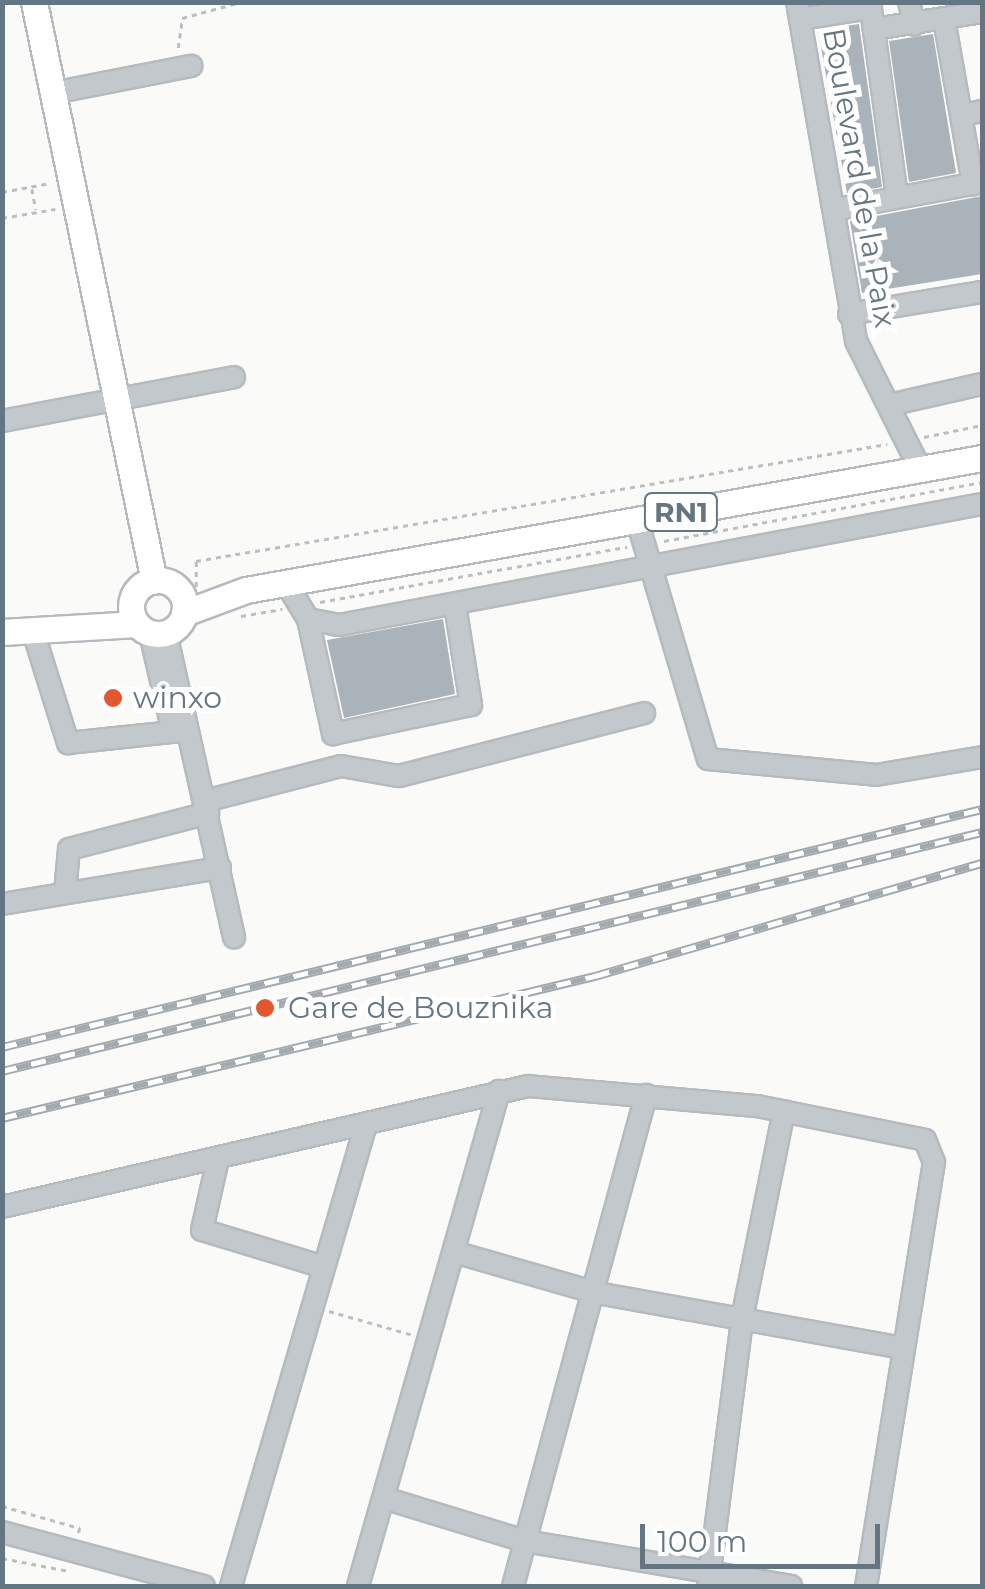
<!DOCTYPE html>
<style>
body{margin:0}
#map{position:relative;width:985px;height:1589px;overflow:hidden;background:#fafaf8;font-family:Montserrat,sans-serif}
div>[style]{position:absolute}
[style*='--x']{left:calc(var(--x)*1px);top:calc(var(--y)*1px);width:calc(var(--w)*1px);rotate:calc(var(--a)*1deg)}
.building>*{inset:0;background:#aab3b9}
.path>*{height:2.5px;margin-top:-1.25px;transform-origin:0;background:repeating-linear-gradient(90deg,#bbbfc2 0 5px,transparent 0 10px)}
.roads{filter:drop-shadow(2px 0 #b5babe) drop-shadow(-2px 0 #b5babe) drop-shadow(0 2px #b5babe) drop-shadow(0 -2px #b5babe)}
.minor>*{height:20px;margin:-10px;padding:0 10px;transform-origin:10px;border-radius:10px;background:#c3c8cc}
.major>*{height:25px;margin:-12.5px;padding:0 12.5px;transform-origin:12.5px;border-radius:12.5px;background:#fff}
.major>.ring{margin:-12.5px;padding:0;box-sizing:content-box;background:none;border:25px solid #fff;border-radius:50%}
.rail>*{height:9px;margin-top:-4.5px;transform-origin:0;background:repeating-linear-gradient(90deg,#fff 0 15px,#a2aab0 0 30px);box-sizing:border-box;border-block:2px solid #a2aab0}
.dots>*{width:28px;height:28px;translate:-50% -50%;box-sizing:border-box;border:5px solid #fff;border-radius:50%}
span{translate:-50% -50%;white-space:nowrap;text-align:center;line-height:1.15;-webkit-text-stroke:10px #fff;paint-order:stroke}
.shield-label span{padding:2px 8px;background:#fff;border:2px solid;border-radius:8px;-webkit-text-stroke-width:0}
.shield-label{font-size:28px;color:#657683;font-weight:700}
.street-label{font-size:30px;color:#657683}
.poi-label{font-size:30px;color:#657683}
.left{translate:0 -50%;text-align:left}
.frame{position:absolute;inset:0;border:5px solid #657683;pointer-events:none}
.scale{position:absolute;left:640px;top:1524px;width:240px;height:45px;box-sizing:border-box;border:5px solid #657683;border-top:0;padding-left:12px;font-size:30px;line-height:35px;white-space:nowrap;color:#657683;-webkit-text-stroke:8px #fff;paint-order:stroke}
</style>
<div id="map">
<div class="building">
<i style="clip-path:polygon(859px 24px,882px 187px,847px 193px,818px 30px)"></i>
<i style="clip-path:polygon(933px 34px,956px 173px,909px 182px,889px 41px)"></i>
<i style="clip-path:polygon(982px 196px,982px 274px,862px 293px,850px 221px)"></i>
<i style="clip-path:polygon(443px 619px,455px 694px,344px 718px,327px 640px)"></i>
</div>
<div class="path">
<i style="--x:178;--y:48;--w:30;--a:-82"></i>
<i style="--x:182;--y:18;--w:61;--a:-15.2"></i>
<i style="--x:32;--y:189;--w:21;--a:79"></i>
<i style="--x:2;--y:192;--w:49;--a:-10.6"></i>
<i style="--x:2;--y:218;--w:54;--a:-9.6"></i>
<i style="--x:924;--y:437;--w:59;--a:-11.7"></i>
<i style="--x:664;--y:541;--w:323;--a:-10.5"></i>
<i style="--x:196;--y:587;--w:26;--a:-90"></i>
<i style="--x:196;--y:561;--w:701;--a:-9.61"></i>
<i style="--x:320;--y:602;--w:312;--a:-10.2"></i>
<i style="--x:241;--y:616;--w:42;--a:-9.7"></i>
<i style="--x:329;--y:1311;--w:87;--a:15.9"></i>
<i style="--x:2;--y:1506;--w:81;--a:15.8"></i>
<i style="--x:80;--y:1528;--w:8;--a:104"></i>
<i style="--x:2;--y:1558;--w:68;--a:11"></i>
</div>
<div class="roads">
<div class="minor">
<i style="--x:797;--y:2;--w:344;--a:80.1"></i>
<i style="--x:856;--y:341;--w:143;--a:63.4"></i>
<i style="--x:870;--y:2;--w:197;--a:82.1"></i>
<i style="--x:909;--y:2;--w:23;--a:77"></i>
<i style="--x:800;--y:19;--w:72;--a:-8.8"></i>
<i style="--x:944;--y:19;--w:168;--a:80"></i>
<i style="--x:874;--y:29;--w:109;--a:-8.9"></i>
<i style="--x:53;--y:93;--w:141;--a:-11.1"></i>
<i style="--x:962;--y:115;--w:20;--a:-11"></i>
<i style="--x:837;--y:209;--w:147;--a:-10.5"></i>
<i style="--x:849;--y:314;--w:135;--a:-9.4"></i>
<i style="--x:889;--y:405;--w:95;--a:-12.7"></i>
<i style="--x:2;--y:421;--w:236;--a:-10.7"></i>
<i style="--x:637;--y:520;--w:249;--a:73.5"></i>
<i style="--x:708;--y:759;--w:169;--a:5.4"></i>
<i style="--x:876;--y:775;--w:108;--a:-9.6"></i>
<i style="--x:286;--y:583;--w:42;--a:58.6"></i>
<i style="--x:308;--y:619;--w:32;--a:11"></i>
<i style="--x:339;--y:625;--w:654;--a:-10.66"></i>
<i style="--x:308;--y:619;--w:118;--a:77.7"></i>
<i style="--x:333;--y:734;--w:141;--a:-11.9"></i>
<i style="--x:471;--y:705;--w:101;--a:-99.1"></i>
<i style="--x:32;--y:628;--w:121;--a:72.6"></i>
<i style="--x:68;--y:743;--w:106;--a:-6"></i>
<i style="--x:173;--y:732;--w:102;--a:-103.1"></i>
<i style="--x:166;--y:633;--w:312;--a:77.4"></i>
<i style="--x:205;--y:801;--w:140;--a:-14.4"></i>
<i style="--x:341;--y:766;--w:59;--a:9.8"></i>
<i style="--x:399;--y:776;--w:253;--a:-14.4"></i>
<i style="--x:65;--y:893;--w:44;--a:-84.8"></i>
<i style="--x:69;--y:849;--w:144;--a:-14.5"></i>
<i style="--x:2;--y:904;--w:221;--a:-9.4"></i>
<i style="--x:218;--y:1159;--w:73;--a:102.7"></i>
<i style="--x:202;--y:1230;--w:127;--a:16.9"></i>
<i style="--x:2;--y:1207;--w:540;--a:-12.95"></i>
<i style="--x:528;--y:1086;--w:230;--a:5"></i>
<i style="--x:757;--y:1106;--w:171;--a:11.4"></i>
<i style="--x:925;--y:1140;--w:24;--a:68"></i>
<i style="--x:934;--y:1162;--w:429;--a:99.1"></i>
<i style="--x:454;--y:1252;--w:149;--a:16"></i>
<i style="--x:597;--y:1293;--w:310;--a:10.2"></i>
<i style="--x:384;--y:1498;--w:147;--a:17"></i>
<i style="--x:525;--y:1541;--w:270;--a:9.6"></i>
<i style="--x:2;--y:1532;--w:209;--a:15"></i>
<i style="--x:231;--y:1586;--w:478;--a:-73.7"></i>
<i style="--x:358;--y:1586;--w:515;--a:-74.1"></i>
<i style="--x:513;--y:1586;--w:509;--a:-74.84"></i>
<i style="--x:708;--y:1586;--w:269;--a:-82.7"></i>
<i style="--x:742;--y:1319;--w:212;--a:-78.6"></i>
</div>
<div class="major">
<i style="--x:34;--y:2;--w:591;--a:78.29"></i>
<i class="ring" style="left:131px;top:580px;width:29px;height:29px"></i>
<i style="--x:184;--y:613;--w:66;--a:-20.4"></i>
<i style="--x:246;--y:590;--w:748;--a:-10.17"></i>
<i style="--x:2;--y:632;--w:135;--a:-3.4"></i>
</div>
</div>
<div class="rail">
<i style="--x:2;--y:1047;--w:1008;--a:-13.65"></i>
<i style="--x:2;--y:1071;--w:1009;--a:-13.71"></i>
<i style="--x:2;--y:1118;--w:610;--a:-13.47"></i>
<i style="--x:595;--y:976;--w:403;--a:-16.3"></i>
</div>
<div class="dots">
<i style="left:113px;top:698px;background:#e4572e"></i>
<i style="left:265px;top:1008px;background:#e4572e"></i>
</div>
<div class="shield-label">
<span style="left:681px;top:512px">RN1</span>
</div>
<div class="street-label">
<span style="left:859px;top:178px;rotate:80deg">Boulevard de la Paix</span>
</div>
<div class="poi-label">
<span class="left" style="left:133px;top:698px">winxo</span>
<span class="left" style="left:288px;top:1008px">Gare de Bouznika</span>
</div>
<div class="frame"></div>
<div class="scale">100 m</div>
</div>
